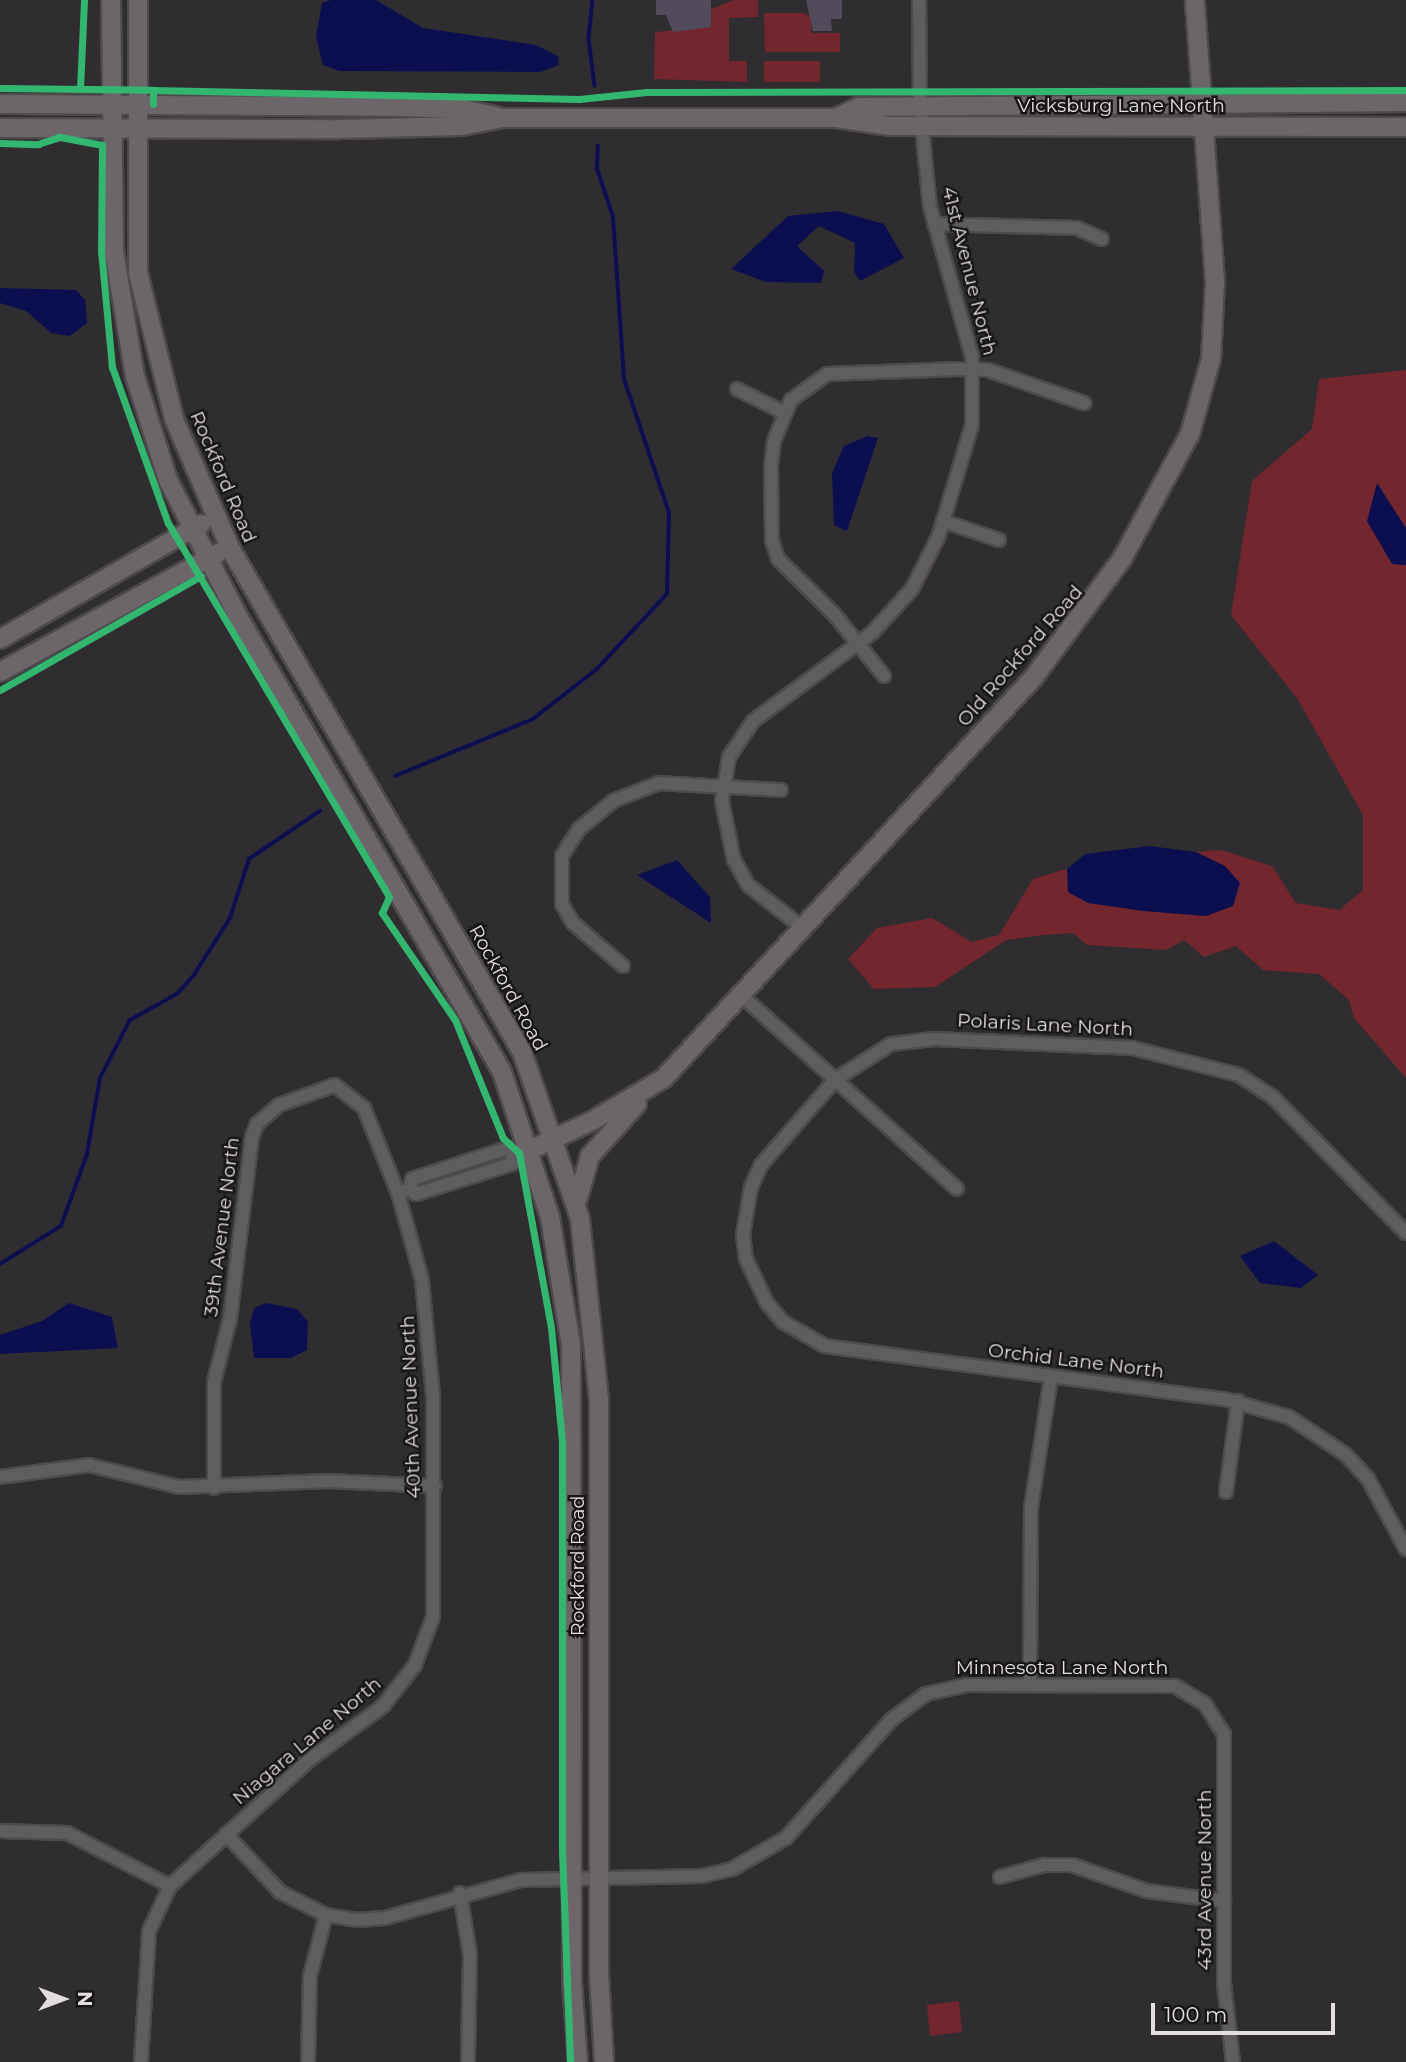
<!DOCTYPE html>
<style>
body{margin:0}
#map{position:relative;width:1406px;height:2062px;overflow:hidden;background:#302d31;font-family:Montserrat,sans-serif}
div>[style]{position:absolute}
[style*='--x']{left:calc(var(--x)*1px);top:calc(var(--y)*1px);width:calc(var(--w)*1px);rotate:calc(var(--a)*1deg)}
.green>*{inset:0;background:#73262e}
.water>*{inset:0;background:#0b0f50}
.stream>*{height:3.5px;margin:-1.75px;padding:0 1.75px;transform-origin:1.75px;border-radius:1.75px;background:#0b0f50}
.building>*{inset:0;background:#514b5c}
.roads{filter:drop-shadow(2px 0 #4d4a4d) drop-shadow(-2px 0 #4d4a4d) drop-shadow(0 2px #4d4a4d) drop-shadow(0 -2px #4d4a4d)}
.street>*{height:12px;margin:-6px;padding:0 6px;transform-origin:6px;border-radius:6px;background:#605d61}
.secondary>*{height:18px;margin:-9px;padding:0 9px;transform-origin:9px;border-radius:9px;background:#6c666a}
.cycleway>*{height:7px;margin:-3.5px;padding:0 3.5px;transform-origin:3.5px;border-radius:3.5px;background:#33b770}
span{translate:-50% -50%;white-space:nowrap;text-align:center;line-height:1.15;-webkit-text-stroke:5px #181518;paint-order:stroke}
.street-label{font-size:19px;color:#e1dde1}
.north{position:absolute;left:28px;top:1964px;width:70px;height:70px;-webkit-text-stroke:5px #181518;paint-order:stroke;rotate:90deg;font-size:19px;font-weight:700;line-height:28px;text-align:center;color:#e1dde1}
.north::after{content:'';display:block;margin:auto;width:24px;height:32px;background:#e1dde1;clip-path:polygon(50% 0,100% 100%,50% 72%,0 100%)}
.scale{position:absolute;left:1151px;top:2003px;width:184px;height:32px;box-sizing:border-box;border:4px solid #e1dde1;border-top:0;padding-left:9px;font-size:21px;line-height:24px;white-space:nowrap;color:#e1dde1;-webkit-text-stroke:5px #181518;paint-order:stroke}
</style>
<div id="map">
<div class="green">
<i style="clip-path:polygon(734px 0,758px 0,758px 17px,729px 18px,729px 61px,747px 61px,747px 82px,654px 79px,655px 32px,711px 27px,711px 9px)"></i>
<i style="clip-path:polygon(764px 13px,804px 13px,811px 17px,811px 33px,840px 33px,840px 52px,765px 52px)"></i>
<i style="clip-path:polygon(764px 61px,820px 61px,820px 82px,764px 82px)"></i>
<i style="clip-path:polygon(1406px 370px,1406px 1078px,1354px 1018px,1349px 1000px,1319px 974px,1263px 970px,1236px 946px,1204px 957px,1184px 940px,1166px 950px,1087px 945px,1073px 933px,1043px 935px,1006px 940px,935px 987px,874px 989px,848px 959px,877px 928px,932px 918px,972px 942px,999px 935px,1033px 879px,1102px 858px,1221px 850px,1272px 866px,1296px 903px,1339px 910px,1363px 890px,1363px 815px,1297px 698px,1231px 615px,1252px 481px,1312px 429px,1319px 379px)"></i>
<i style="clip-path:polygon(959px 2001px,962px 2032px,930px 2036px,927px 2005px)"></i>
</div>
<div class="water">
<i style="clip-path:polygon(331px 0,376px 0,423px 28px,536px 45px,558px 56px,559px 65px,540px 72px,339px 71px,323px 65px,316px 37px,322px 3px)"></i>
<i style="clip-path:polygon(838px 211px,884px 224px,904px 258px,860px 281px,854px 272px,855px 243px,819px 226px,797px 246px,824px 271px,821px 283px,766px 282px,731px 269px,788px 216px)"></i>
<i style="clip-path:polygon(0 288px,76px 290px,85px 300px,87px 323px,70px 336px,51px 333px,26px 311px,0 303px)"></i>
<i style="clip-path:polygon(868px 436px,878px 438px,847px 531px,834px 525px,832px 473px,844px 446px)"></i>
<i style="clip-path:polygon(1377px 483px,1406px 528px,1406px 565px,1392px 564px,1367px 521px)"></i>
<i style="clip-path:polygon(1150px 846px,1196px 852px,1225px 866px,1240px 883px,1233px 906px,1206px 916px,1143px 911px,1088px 903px,1068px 892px,1067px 869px,1085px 854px)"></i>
<i style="clip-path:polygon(677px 860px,710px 897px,711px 923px,637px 875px)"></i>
<i style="clip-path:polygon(1274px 1241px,1318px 1275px,1301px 1288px,1260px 1283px,1240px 1256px)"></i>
<i style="clip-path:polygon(69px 1303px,112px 1317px,118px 1348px,0 1354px,0 1335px,42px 1321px)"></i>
<i style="clip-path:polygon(266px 1303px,297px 1309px,308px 1322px,307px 1350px,291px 1358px,254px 1358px,250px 1324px,254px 1308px)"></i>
</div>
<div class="stream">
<i style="--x:593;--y:0;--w:39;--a:96"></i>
<i style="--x:589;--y:39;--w:47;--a:82.7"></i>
<i style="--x:395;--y:776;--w:149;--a:-22.4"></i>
<i style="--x:533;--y:719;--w:81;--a:-38"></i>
<i style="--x:597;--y:669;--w:103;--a:-47"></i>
<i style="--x:667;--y:594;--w:81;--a:-88.6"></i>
<i style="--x:669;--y:513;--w:141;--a:-108.6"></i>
<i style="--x:624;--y:379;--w:162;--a:-93.9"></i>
<i style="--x:613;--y:217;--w:51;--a:-108.4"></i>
<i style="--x:597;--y:169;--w:23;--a:-88"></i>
<i style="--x:0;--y:1264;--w:72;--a:-31.9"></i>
<i style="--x:61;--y:1226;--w:77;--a:-70.1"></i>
<i style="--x:87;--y:1154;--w:77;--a:-80.3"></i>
<i style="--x:100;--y:1078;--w:65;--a:-62.7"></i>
<i style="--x:130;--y:1020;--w:54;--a:-29"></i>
<i style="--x:177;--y:994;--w:25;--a:-48"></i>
<i style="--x:194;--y:975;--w:67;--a:-57.7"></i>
<i style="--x:230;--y:918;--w:62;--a:-72.1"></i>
<i style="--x:249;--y:859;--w:86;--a:-34.1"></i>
</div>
<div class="building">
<i style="clip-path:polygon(656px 0,711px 0,711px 27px,673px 32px,666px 15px,656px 15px)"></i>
<i style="clip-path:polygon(806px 0,842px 0,842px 19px,831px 19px,832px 31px,813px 31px)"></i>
</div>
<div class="roads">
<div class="street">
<i style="--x:934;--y:224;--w:143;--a:1.6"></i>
<i style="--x:1077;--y:228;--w:27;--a:24"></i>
<i style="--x:737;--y:389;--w:51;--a:26.6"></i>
<i style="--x:943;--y:521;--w:59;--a:18.7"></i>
<i style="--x:884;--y:676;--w:80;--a:-128.9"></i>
<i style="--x:834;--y:614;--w:78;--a:-135.5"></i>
<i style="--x:778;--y:559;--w:20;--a:-108"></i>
<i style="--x:772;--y:540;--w:74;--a:-90.8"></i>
<i style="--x:771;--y:466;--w:25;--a:-83"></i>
<i style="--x:774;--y:441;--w:44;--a:-67.5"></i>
<i style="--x:791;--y:400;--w:44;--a:-35.8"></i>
<i style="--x:827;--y:374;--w:131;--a:-2.2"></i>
<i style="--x:958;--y:369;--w:30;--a:2"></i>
<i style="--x:988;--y:370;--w:102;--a:19"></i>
<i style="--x:803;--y:928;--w:70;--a:-142"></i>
<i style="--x:748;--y:885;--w:29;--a:-119"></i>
<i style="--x:734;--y:860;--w:60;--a:-101.5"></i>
<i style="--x:722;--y:801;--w:45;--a:-81"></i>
<i style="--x:729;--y:757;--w:43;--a:-56.3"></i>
<i style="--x:753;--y:721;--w:148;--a:-36.5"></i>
<i style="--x:872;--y:633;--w:59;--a:-47.7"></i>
<i style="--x:912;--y:589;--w:60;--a:-63.4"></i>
<i style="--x:939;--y:535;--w:115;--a:-73.3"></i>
<i style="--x:972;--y:425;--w:68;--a:-90"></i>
<i style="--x:972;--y:357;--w:156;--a:-105.6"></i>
<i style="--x:930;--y:207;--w:100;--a:-95.7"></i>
<i style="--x:920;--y:107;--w:107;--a:-90.5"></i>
<i style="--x:623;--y:966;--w:66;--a:-139.3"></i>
<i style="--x:573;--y:923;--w:22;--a:-120"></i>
<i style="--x:562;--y:904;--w:48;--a:-90"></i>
<i style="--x:562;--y:856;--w:32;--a:-58"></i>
<i style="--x:579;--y:829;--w:44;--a:-39.5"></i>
<i style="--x:613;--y:801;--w:49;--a:-21.4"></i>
<i style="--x:659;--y:783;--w:122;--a:3.3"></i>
<i style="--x:741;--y:995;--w:290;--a:41.9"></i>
<i style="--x:410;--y:1189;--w:10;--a:-79"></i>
<i style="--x:412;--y:1179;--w:101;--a:-17.9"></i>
<i style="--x:508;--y:1148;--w:9;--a:54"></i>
<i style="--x:398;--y:1193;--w:13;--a:-18"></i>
<i style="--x:410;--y:1189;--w:8;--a:40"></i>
<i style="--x:416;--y:1194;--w:101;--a:-17.4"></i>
<i style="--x:512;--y:1164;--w:9;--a:-84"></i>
<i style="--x:1406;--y:1233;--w:189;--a:-134.4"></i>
<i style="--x:1274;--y:1098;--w:42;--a:-146.7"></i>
<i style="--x:1239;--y:1075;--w:110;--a:-165.8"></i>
<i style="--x:1132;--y:1048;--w:198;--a:-177.4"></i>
<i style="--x:934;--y:1039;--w:43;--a:173.4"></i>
<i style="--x:891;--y:1044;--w:65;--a:147.5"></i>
<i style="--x:836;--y:1079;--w:114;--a:131.1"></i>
<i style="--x:761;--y:1165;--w:24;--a:114"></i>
<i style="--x:751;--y:1187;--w:49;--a:99.5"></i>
<i style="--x:743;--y:1235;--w:24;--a:83"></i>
<i style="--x:746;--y:1259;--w:49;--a:64.5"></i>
<i style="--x:767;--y:1303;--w:25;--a:50"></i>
<i style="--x:783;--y:1322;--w:48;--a:29.7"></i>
<i style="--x:825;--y:1346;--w:403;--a:7.6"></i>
<i style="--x:1224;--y:1399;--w:67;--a:15.5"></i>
<i style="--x:1289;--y:1417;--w:67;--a:33.5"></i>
<i style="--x:1345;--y:1454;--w:34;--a:47"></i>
<i style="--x:1368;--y:1479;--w:80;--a:61.5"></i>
<i style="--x:0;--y:1477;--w:90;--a:-7.7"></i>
<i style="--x:89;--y:1465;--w:93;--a:13.7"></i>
<i style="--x:179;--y:1487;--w:150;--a:-2.3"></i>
<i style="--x:329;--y:1481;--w:106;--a:2.7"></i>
<i style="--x:1226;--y:1492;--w:92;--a:-82.5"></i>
<i style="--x:1030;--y:1684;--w:176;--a:-89.7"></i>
<i style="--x:1031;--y:1508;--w:133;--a:-81.3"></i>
<i style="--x:0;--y:1831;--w:67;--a:1.7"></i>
<i style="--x:67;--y:1833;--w:116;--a:27.2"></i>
<i style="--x:226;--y:1834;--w:79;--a:47"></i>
<i style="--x:280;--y:1892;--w:51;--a:26.6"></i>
<i style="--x:326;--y:1915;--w:31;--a:9"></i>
<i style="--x:357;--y:1920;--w:28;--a:-4"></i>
<i style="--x:385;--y:1918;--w:141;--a:-15.6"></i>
<i style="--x:521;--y:1880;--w:181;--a:-1.3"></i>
<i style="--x:702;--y:1876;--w:31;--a:-13"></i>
<i style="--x:732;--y:1869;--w:62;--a:-29.9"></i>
<i style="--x:786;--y:1838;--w:159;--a:-48.3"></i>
<i style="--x:892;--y:1719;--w:42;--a:-36.3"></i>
<i style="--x:926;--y:1694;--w:42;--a:-12.4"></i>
<i style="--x:967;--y:1685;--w:208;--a:0.3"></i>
<i style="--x:1175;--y:1686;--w:35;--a:31"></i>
<i style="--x:1205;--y:1704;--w:36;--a:58"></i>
<i style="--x:1224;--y:1734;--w:249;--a:90"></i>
<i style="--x:1224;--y:1983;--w:80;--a:83.5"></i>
<i style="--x:1000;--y:1877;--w:46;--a:-15.3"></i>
<i style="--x:1044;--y:1865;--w:28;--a:0"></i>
<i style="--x:1072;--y:1865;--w:79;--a:19.1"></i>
<i style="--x:1147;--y:1891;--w:78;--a:7.4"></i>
<i style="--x:460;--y:1893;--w:63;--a:80.8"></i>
<i style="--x:470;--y:1955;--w:107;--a:91.1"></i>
<i style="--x:141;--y:2062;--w:131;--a:-86.5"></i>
<i style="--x:149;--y:1931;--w:50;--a:-65"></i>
<i style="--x:170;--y:1886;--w:188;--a:-42.2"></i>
<i style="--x:309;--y:1760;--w:92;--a:-36.1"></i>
<i style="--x:383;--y:1706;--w:52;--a:-52"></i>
<i style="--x:415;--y:1665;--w:51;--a:-69.4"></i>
<i style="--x:433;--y:1617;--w:222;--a:-90"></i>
<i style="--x:433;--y:1395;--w:116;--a:-95.5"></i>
<i style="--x:422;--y:1280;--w:90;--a:-105.4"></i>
<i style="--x:398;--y:1193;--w:92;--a:-111.8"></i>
<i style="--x:364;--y:1108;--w:37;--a:-142"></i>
<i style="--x:335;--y:1085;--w:59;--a:160.3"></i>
<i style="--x:279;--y:1105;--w:29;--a:139"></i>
<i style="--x:257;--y:1124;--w:14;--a:111"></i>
<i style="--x:252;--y:1137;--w:183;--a:96.9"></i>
<i style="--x:230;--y:1319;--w:65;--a:104.3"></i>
<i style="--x:214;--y:1382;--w:106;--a:90"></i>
<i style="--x:308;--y:2062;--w:86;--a:-88.7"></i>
<i style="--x:310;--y:1976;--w:63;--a:-75.3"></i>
</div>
<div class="secondary">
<i style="--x:111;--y:0;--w:251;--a:89.3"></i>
<i style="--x:114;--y:251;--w:127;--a:80.5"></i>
<i style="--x:135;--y:376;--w:109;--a:72.4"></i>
<i style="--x:168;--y:480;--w:157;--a:62.8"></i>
<i style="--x:240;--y:620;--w:522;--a:59.9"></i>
<i style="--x:502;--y:1072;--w:153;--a:71.7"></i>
<i style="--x:550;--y:1217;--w:130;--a:80.7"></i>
<i style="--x:571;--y:1345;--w:637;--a:89.91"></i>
<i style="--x:572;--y:1982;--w:80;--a:85.7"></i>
<i style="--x:138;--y:0;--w:273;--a:90"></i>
<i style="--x:138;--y:273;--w:150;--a:76.1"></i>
<i style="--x:174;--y:419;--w:141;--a:66.5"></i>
<i style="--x:230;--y:548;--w:582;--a:59.91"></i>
<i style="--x:522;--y:1052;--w:177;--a:70.8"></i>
<i style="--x:580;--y:1219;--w:182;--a:84"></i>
<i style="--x:599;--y:1400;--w:574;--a:90"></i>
<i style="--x:599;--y:1974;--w:88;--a:86.7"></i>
<i style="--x:0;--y:104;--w:399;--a:0.4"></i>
<i style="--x:399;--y:107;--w:63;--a:1.8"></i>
<i style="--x:462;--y:109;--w:35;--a:12"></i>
<i style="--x:836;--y:118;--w:25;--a:-26"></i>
<i style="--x:859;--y:107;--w:547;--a:-0.52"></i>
<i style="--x:0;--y:128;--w:340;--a:0.2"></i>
<i style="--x:340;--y:129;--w:122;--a:-1.4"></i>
<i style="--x:462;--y:126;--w:41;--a:-11.3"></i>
<i style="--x:502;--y:118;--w:334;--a:0"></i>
<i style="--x:836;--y:118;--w:55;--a:8.4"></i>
<i style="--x:890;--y:126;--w:516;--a:0.11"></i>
<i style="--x:0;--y:639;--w:232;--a:-29.8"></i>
<i style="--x:0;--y:672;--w:248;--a:-28.6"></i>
<i style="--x:530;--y:1150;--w:68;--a:-25.1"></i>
<i style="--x:592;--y:1121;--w:84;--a:-30.8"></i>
<i style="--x:664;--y:1078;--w:546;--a:-47.3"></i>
<i style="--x:1034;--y:677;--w:147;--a:-53.3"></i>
<i style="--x:1122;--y:559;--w:142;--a:-61.5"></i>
<i style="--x:1190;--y:434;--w:78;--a:-74.4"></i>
<i style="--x:1211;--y:359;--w:77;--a:-87"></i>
<i style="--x:1215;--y:282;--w:283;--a:-94.1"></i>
<i style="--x:578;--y:1198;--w:44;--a:-74.1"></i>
<i style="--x:590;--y:1156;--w:70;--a:-47.9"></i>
</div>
</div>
<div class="cycleway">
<i style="--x:0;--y:88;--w:153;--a:0.7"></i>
<i style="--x:80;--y:89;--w:89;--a:-87.4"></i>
<i style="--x:153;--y:104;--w:14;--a:-90"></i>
<i style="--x:153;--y:90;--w:426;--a:1.2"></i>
<i style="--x:579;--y:99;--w:68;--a:-5.9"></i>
<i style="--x:647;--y:92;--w:759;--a:-0.15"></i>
<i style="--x:0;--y:143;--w:38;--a:2"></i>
<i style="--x:38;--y:144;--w:23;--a:-18"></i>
<i style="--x:60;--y:137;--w:43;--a:10.8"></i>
<i style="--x:102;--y:145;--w:106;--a:90.5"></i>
<i style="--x:101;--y:251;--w:117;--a:84.6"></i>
<i style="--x:112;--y:367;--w:166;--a:70.3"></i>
<i style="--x:168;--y:523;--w:434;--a:59.4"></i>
<i style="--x:389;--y:897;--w:17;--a:114"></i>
<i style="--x:382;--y:913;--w:130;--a:55.7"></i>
<i style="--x:455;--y:1020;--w:127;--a:67.9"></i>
<i style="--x:503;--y:1138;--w:22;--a:43"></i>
<i style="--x:519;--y:1153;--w:177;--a:79.6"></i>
<i style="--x:551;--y:1327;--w:115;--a:84.5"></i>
<i style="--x:562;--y:1441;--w:410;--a:90"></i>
<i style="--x:562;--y:1851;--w:211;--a:87.8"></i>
<i style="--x:0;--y:690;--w:231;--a:-29.6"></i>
</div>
<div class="street-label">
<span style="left:1121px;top:106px">Vicksburg Lane North</span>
<span style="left:969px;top:271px;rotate:76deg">41st Avenue North</span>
<span style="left:223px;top:477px;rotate:67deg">Rockford Road</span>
<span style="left:1020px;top:656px;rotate:-49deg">Old Rockford Road</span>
<span style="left:508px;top:988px;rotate:61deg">Rockford Road</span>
<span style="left:1045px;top:1025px;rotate:3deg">Polaris Lane North</span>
<span style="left:222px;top:1227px;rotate:-83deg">39th Avenue North</span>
<span style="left:1076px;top:1361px;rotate:7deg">Orchid Lane North</span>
<span style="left:411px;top:1407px;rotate:-92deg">40th Avenue North</span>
<span style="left:578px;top:1566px;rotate:-90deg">Rockford Road</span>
<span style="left:1062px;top:1668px">Minnesota Lane North</span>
<span style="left:307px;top:1741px;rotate:-40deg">Niagara Lane North</span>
<span style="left:1205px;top:1880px;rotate:-90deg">43rd Avenue North</span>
</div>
<div class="north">N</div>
<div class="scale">100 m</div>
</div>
